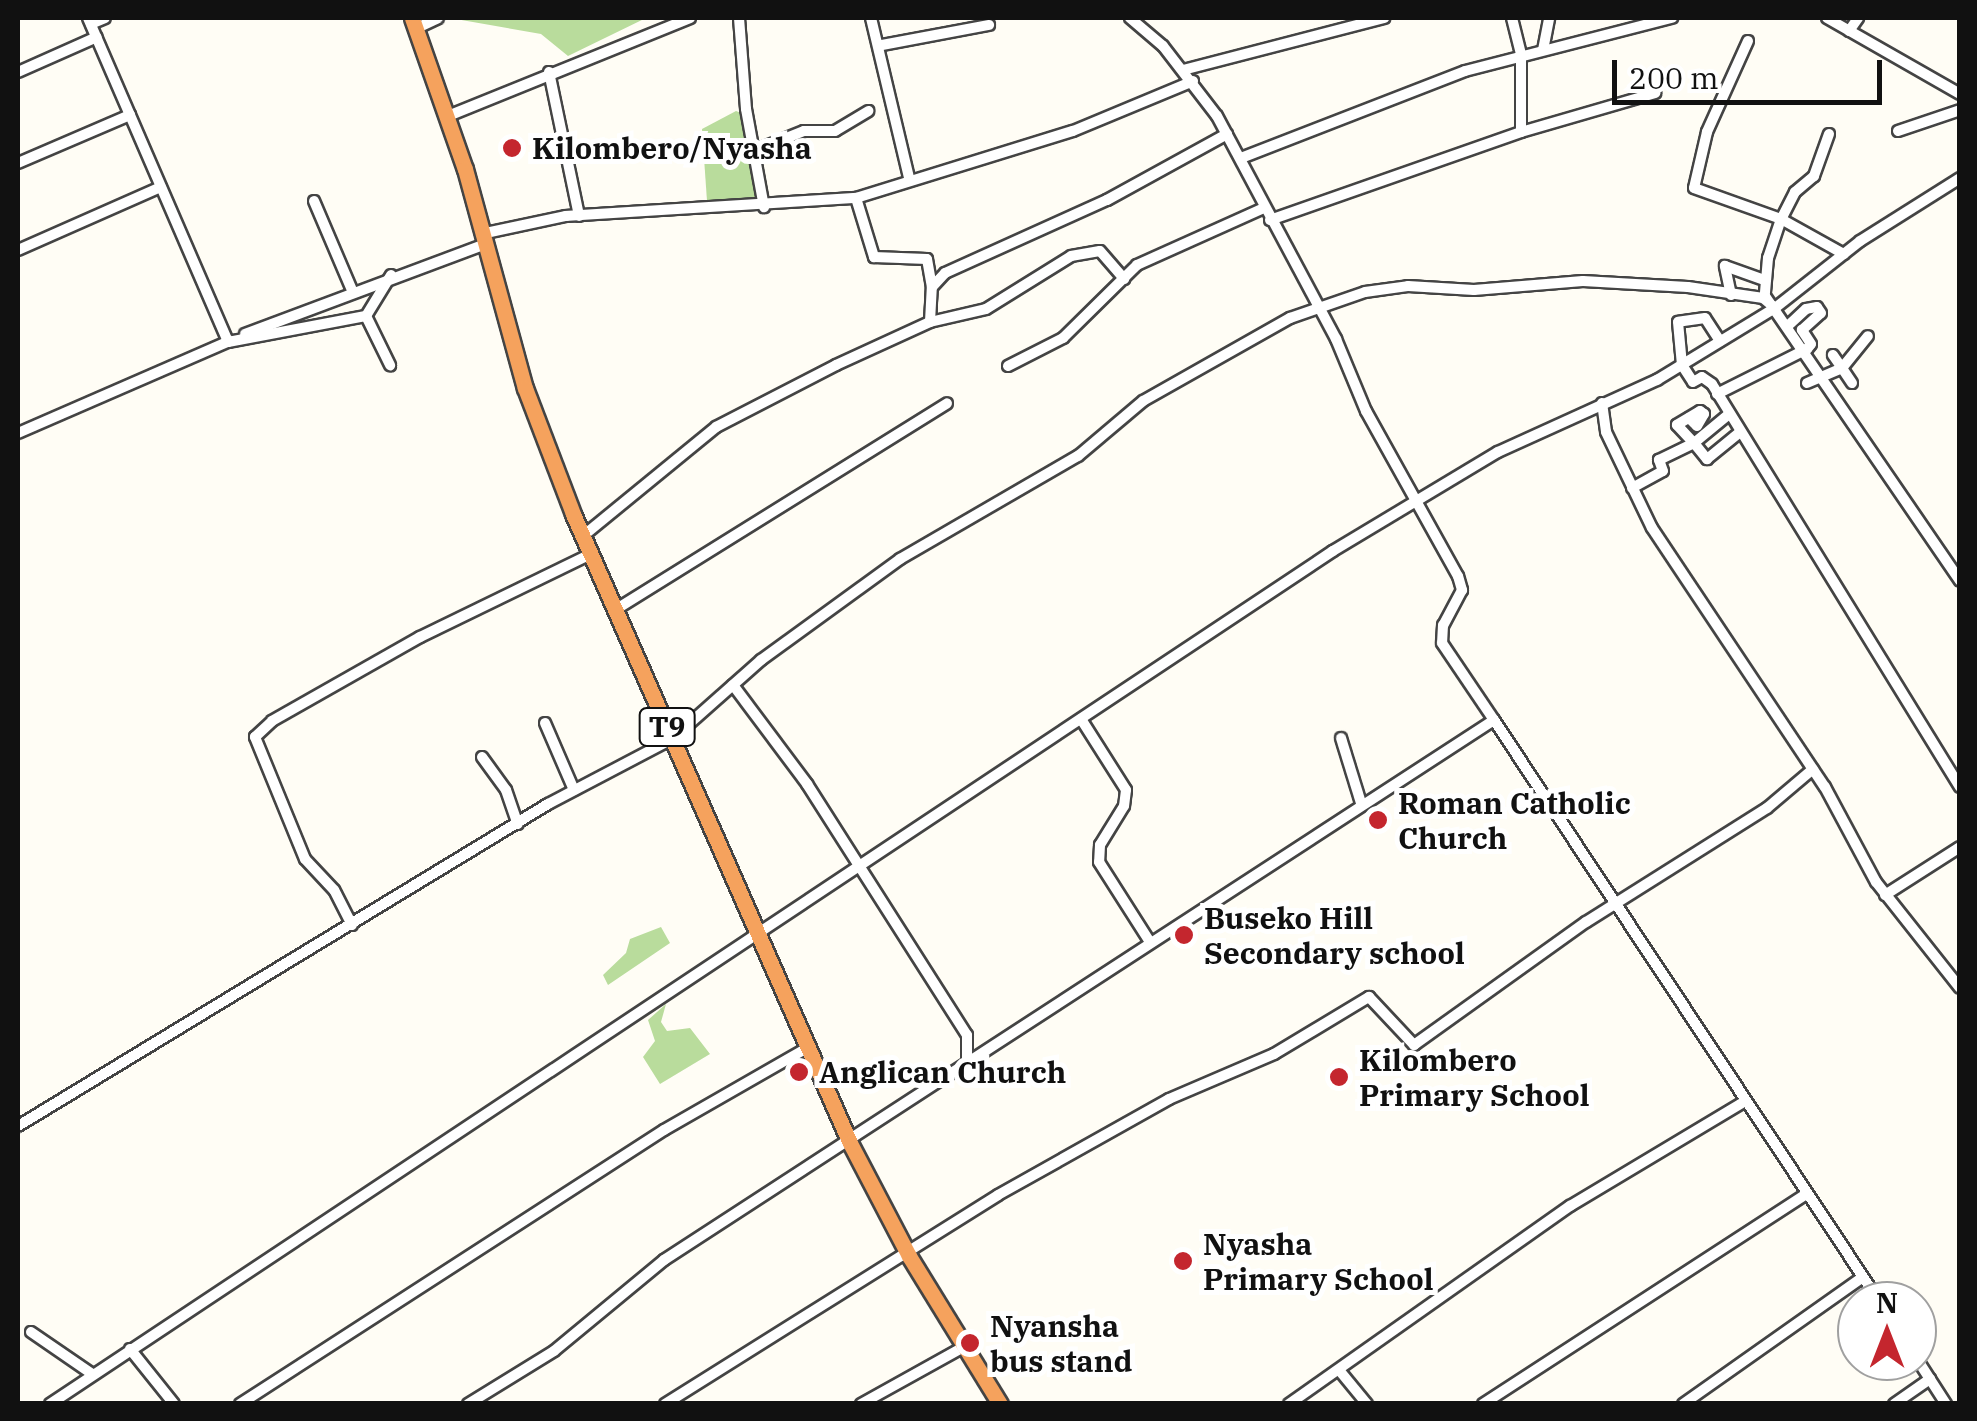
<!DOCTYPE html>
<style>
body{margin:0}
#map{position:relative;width:1977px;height:1421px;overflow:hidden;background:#fffdf5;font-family:"IBM Plex Serif",serif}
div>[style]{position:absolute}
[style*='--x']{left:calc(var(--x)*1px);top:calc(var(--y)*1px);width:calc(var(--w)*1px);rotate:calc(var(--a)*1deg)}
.forest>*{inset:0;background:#b9dc9c}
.roads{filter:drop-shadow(2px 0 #444) drop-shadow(-2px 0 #444) drop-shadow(0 2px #444) drop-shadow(0 -2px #444)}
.minor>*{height:10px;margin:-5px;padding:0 5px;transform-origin:5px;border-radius:5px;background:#fff}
.highway>*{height:15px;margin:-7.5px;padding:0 7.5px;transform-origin:7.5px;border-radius:7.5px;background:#f5a25d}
.dots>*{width:28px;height:28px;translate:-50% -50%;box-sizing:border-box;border:5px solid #fff;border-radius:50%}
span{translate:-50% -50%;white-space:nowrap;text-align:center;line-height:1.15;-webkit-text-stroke:10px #fff;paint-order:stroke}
.shield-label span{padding:2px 8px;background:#fff;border:2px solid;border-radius:8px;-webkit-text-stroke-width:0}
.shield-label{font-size:28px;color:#111;font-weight:700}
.poi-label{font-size:30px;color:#111;font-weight:700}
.left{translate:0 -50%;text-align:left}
.frame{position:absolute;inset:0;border:20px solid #111;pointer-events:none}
.north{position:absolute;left:1837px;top:1281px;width:100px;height:100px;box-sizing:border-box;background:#fff;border:2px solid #a0a0a0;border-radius:50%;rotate:0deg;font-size:28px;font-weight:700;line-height:40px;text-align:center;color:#111}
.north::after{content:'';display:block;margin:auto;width:35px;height:45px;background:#c4262e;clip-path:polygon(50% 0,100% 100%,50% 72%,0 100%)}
.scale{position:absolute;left:1612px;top:60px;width:270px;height:45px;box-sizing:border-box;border:5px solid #111;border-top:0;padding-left:12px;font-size:30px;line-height:35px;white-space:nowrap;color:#111;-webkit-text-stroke:8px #fff;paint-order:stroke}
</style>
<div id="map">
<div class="forest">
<i style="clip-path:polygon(450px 18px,646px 18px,568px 56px,541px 34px)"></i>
<i style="clip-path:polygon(736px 111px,744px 114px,756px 201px,707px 201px,702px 129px)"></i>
<i style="clip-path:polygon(661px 927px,670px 943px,608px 985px,603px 975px,626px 953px,630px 939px)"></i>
<i style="clip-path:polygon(666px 1004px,661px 1022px,667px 1031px,690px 1028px,710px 1054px,660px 1084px,643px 1057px,655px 1041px,648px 1020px)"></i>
</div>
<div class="roads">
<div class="minor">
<i style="--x:88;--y:18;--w:353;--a:66.6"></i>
<i style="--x:228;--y:342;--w:140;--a:-10.7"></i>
<i style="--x:366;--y:316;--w:48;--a:-58.6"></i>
<i style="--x:739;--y:18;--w:91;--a:85.6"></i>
<i style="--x:746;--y:109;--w:100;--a:79.6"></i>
<i style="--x:871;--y:18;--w:163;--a:76.6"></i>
<i style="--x:1130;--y:18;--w:43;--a:40.3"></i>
<i style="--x:1163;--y:46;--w:88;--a:52.4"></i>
<i style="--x:1217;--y:116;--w:253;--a:61.9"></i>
<i style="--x:1336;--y:339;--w:78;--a:67.4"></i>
<i style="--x:1366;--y:411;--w:189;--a:60.9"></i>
<i style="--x:1458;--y:576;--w:15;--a:74"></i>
<i style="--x:1462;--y:590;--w:40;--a:118"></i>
<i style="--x:1443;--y:625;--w:18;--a:93"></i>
<i style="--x:1442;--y:643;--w:93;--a:56"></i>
<i style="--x:1512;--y:18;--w:38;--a:76"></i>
<i style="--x:1521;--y:55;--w:77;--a:90"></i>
<i style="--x:1827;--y:18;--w:153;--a:29.7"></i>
<i style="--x:91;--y:24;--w:15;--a:-23"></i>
<i style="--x:417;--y:28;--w:23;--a:-25"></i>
<i style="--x:1849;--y:31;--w:16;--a:-55"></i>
<i style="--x:1748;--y:41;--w:100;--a:114.3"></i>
<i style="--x:1707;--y:132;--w:57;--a:103.1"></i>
<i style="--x:1694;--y:188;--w:92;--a:19.6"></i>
<i style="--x:1781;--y:219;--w:72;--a:29.1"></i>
<i style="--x:882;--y:45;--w:109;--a:-10.6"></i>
<i style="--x:1543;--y:50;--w:33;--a:-79"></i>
<i style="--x:1183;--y:70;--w:208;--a:-14.5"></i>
<i style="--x:18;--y:72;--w:86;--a:-23.9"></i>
<i style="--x:549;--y:72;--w:147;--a:78.2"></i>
<i style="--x:448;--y:116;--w:261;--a:-22"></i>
<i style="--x:1898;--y:131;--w:65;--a:-18.7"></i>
<i style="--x:1829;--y:134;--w:45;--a:109.7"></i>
<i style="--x:1814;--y:176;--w:25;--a:140"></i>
<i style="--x:1795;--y:192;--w:30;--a:117"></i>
<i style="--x:1781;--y:219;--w:41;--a:108.4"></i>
<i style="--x:1768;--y:258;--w:38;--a:95"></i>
<i style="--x:1765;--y:296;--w:345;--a:55.6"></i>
<i style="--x:754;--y:151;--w:54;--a:-21.8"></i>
<i style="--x:804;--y:131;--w:31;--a:0"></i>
<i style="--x:835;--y:131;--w:39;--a:-31"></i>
<i style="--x:1241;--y:158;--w:240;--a:-21.2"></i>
<i style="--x:1465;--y:71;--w:214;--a:-14.4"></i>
<i style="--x:18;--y:163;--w:122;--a:-23.2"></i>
<i style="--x:856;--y:198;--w:62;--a:73"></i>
<i style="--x:874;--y:257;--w:53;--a:2.2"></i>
<i style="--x:927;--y:259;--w:28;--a:80"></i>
<i style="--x:314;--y:201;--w:97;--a:66.9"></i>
<i style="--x:1270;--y:220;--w:266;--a:-19.3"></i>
<i style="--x:1521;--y:132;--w:140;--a:-16.2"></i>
<i style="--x:481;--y:234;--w:87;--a:-12"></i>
<i style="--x:566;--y:216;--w:291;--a:-3.6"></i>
<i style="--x:856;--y:198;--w:227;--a:-17.2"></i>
<i style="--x:1073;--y:131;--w:130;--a:-22.6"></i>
<i style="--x:18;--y:250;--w:156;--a:-23.8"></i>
<i style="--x:1731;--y:295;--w:30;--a:-102"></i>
<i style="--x:1725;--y:266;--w:41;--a:19.7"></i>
<i style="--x:366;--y:316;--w:55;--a:63.9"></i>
<i style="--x:930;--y:322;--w:35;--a:-87"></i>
<i style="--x:932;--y:287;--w:19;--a:-47"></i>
<i style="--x:945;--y:273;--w:178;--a:-24.3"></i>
<i style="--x:1107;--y:200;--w:137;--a:-28.8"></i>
<i style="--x:245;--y:334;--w:254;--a:-20.5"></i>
<i style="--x:1720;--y:341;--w:27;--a:-123"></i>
<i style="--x:1705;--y:318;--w:27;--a:172"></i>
<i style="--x:1678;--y:322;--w:43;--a:84.7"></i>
<i style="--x:1682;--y:365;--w:20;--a:57"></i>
<i style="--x:1693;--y:382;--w:10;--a:-29"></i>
<i style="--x:1702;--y:377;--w:12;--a:35"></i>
<i style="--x:1712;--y:384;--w:473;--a:58.4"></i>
<i style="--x:1008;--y:366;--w:62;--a:-27"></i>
<i style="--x:1063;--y:338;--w:104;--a:-44.6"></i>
<i style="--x:1137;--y:265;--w:139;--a:-24.2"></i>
<i style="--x:1807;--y:383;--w:38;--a:-23"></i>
<i style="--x:1842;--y:368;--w:16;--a:-125"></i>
<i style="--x:1852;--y:383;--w:18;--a:-124"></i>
<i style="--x:1842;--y:368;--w:41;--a:-50.9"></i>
<i style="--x:1717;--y:394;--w:101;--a:-26.6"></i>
<i style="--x:1807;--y:349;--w:6;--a:-51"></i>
<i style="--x:1811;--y:344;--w:17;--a:-123"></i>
<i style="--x:1802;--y:330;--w:25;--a:-42"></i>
<i style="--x:1821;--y:313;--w:7;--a:-124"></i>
<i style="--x:1817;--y:307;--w:11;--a:170"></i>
<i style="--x:1806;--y:309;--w:23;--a:137"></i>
<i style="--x:1602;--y:403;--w:29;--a:82"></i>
<i style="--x:1606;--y:432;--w:106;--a:64.4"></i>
<i style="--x:1652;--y:528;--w:311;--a:56.3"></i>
<i style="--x:1825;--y:787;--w:108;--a:61.8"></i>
<i style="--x:1876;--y:882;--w:135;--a:51.6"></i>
<i style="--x:1689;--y:418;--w:11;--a:45"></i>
<i style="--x:1697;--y:426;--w:14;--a:-60"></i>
<i style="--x:1704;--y:414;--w:5;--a:-143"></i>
<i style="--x:1700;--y:411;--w:27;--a:149"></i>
<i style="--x:1677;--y:425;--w:25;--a:47"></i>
<i style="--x:1694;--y:443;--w:45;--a:-39.6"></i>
<i style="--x:18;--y:433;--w:231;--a:-23.5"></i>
<i style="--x:1632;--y:488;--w:35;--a:-29"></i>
<i style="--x:1663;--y:471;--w:12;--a:-110"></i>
<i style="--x:1659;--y:460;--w:39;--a:-26"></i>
<i style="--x:1694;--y:443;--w:21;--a:51"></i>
<i style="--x:1707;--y:459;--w:43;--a:-39.3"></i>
<i style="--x:583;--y:536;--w:172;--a:-39.3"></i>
<i style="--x:716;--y:427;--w:135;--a:-27.3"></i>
<i style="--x:836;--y:365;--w:103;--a:-24.6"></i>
<i style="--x:930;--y:322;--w:57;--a:-13.1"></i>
<i style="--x:986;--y:309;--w:100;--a:-31.9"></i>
<i style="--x:1071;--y:256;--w:29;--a:-10"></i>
<i style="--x:1100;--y:251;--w:37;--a:49"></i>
<i style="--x:615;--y:610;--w:391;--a:-31.9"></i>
<i style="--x:733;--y:685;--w:124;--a:53.2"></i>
<i style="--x:807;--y:784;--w:298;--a:57.5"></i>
<i style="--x:967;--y:1035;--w:30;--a:90"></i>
<i style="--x:1081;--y:719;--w:84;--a:57.6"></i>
<i style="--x:1126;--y:790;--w:16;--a:97"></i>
<i style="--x:1124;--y:806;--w:46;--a:121.6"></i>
<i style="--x:1100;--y:845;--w:17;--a:93"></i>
<i style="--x:1099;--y:862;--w:95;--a:57.5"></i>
<i style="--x:545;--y:723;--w:73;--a:66.6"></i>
<i style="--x:1341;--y:738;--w:68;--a:72.9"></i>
<i style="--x:482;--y:757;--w:41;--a:54"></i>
<i style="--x:506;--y:790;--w:36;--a:71"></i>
<i style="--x:1885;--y:895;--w:89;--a:-32.6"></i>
<i style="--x:352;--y:925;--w:39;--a:-117"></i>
<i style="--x:334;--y:890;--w:42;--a:-133.1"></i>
<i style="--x:305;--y:859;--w:132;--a:-112.3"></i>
<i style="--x:255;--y:737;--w:23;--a:-43"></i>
<i style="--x:272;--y:721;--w:170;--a:-29.6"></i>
<i style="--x:420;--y:637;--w:190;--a:-25.9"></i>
<i style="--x:18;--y:1126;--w:620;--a:-31.28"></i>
<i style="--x:548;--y:804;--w:140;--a:-27.7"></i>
<i style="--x:672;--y:739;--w:119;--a:-41.6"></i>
<i style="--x:761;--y:660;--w:172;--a:-36"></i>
<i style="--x:900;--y:559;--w:206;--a:-30.1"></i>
<i style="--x:1078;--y:456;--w:85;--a:-40.2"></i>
<i style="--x:1143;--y:401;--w:169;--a:-29.5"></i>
<i style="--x:1290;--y:318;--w:79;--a:-19.1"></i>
<i style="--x:1365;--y:292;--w:43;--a:-7.9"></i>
<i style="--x:1408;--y:286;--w:66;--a:3.5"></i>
<i style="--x:1474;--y:290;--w:109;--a:-4.7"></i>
<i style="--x:1583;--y:281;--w:105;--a:3.3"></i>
<i style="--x:1688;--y:287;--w:76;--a:8.3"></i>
<i style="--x:1763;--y:298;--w:16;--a:40"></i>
<i style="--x:31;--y:1332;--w:74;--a:34.5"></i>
<i style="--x:130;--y:1349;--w:70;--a:51.3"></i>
<i style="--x:1917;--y:1359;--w:54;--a:57.2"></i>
<i style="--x:1339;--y:1370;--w:44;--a:50.5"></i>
<i style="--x:50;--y:1404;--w:1541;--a:-33.62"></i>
<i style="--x:1333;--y:551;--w:192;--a:-31"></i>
<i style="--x:1498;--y:452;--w:175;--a:-24.4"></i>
<i style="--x:1657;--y:380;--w:138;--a:-31.4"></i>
<i style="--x:1775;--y:308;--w:108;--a:-38.2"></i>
<i style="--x:1860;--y:241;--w:118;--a:-32.2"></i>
<i style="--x:240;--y:1404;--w:505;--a:-32.87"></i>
<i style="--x:664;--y:1130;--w:165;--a:-29.8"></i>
<i style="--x:468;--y:1404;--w:101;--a:-31.6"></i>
<i style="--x:554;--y:1351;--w:143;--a:-39.6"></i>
<i style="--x:664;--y:1260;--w:990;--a:-33.05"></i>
<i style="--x:1494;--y:720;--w:697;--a:56.47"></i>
<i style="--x:665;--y:1404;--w:393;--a:-32.1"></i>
<i style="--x:998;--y:1195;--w:196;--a:-29.3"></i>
<i style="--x:1169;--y:1099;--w:114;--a:-23.2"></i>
<i style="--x:1274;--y:1054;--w:111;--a:-31"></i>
<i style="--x:1369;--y:997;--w:66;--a:46.8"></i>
<i style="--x:1414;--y:1045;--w:211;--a:-35.6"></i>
<i style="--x:1586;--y:922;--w:214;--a:-32.2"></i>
<i style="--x:1767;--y:808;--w:60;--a:-40.3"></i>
<i style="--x:861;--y:1404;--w:115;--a:-29"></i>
<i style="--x:1289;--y:1404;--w:344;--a:-35.2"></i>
<i style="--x:1570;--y:1206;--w:200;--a:-30.9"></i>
<i style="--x:1483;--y:1404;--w:385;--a:-33"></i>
<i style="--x:1683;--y:1404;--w:220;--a:-35.2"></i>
<i style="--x:1894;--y:1404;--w:44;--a:-34.8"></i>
</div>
<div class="highway">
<i style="--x:412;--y:18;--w:160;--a:70.7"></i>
<i style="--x:465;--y:169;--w:227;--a:74.7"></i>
<i style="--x:525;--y:388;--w:135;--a:69.1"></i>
<i style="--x:573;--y:514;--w:687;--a:66.23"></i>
<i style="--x:850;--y:1143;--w:127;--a:62.4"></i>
<i style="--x:909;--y:1256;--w:174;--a:58.4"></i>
</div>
</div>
<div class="dots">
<i style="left:512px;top:148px;background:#c4262e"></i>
<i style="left:1378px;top:820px;background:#c4262e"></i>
<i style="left:1184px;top:935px;background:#c4262e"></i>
<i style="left:799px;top:1072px;background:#c4262e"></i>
<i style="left:1339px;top:1077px;background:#c4262e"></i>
<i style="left:1183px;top:1261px;background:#c4262e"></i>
<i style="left:970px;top:1343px;background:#c4262e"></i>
</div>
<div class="shield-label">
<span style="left:667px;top:727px">T9</span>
</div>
<div class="poi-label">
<span class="left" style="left:532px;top:148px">Kilombero/Nyasha</span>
<span class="left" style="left:1398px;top:820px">Roman Catholic<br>Church</span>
<span class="left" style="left:1204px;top:935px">Buseko Hill<br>Secondary school</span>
<span class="left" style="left:1359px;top:1077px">Kilombero<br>Primary School</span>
<span class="left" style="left:819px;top:1072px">Anglican Church</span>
<span class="left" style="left:1203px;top:1261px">Nyasha<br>Primary School</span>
<span class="left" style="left:990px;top:1343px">Nyansha<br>bus stand</span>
</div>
<div class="frame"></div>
<div class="north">N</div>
<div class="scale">200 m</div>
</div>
